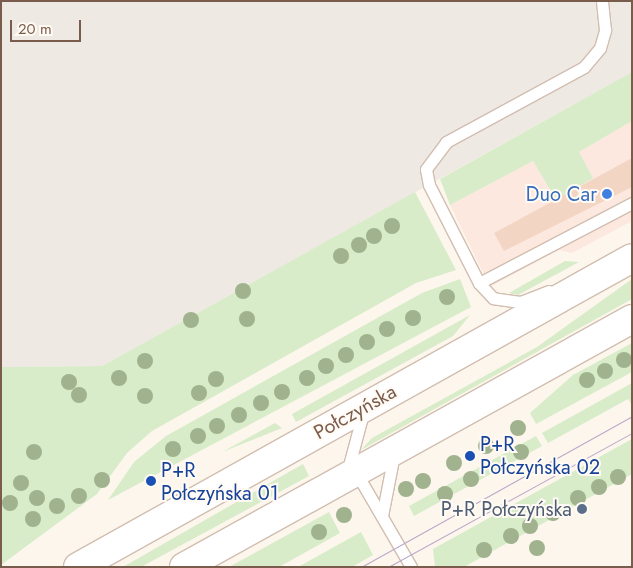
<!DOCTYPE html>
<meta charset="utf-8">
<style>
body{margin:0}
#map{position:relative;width:633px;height:568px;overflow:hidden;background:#fdf6ec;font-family:Jost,sans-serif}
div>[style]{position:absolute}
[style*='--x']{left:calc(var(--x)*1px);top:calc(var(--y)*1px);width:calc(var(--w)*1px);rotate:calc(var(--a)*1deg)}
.commercial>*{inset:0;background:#fde8e0}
.industrial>*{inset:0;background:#efe9e4}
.green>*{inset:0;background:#d8ecc9}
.building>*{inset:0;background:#f3d5c3}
.roads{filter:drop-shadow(1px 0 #d1beb0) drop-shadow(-1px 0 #d1beb0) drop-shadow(0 1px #d1beb0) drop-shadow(0 -1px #d1beb0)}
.lane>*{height:11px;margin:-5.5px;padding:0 5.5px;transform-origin:5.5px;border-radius:5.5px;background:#fff}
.secondary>*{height:28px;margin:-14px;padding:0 14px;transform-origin:14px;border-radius:14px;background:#fff}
.tram>*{height:1px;margin:-0.5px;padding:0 0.5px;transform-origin:0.5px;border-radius:0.5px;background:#b9a8c9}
.trees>*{width:16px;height:16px;margin:-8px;border-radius:50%;background:#a0b28e}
.dots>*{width:14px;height:14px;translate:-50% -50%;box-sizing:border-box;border:2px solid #fffaf3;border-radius:50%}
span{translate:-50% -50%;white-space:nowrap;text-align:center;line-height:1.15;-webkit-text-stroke:4px #fffaf3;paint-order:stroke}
.shop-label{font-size:20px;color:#366cbe}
.right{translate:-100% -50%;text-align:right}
.street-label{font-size:20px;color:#7a5c4d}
.transit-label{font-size:20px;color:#164399}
.left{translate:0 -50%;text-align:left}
.service-label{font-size:20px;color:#4e5e75}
.frame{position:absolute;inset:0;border:2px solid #7a5c4d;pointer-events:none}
.scale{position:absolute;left:10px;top:20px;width:71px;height:22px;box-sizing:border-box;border:2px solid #7a5c4d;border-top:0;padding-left:6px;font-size:15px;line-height:18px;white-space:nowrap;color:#7a5c4d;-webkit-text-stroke:4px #fffaf3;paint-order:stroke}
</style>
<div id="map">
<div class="commercial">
<i style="clip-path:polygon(632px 121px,632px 221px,572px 253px,559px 250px,490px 287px,450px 205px,533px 161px,555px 199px,579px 152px)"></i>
</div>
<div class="industrial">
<i style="clip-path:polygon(1px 1px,632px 1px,632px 72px,102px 366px,1px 367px)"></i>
</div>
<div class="green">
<i style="clip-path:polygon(632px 72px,632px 121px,579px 152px,593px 178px,556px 200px,533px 161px,450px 205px,440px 179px)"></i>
<i style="clip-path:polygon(415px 192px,456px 270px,416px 283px,152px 431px,127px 453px,97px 494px,1px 565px,1px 367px,102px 366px)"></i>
<i style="clip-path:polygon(565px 261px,579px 262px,518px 295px,509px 293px)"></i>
<i style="clip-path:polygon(460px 279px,471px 307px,108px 500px,134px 462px,166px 436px,422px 293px)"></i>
<i style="clip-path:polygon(632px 279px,632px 299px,361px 450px,372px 438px,537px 347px)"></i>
<i style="clip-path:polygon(470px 315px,453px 336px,296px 422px,292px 414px)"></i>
<i style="clip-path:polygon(632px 343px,632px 372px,536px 424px,530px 413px,573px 375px)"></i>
<i style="clip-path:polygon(632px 383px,632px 405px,628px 399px,548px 443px,542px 433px)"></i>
<i style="clip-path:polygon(275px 423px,282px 428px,222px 452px)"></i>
<i style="clip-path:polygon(536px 436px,542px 446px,414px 516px,409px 506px)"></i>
<i style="clip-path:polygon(632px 439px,632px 474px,464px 567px,435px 567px,433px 549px)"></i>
<i style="clip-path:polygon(303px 464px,309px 476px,141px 567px,123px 567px)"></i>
<i style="clip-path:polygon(329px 512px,340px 533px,279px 567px,229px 567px)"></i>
<i style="clip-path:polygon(361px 532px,373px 555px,352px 567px,298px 567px)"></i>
</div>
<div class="building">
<i style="clip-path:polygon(632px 158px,632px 187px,504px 251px,494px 233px)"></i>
</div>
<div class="roads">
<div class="lane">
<i style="--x:479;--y:283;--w:173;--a:-27.6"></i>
<i style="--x:549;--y:291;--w:31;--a:159"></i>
<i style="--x:520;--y:302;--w:27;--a:-172"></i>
<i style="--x:493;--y:298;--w:21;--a:-133"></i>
<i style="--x:479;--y:283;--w:110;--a:-117"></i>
<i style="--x:429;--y:185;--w:16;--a:-101"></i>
<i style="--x:426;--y:169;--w:34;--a:-53"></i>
<i style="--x:446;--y:142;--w:157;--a:-28.5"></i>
<i style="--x:584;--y:67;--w:25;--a:-50"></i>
<i style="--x:600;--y:48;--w:19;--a:-74"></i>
<i style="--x:605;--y:30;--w:29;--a:-96"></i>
<i style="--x:363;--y:413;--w:51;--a:104.9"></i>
<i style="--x:350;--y:462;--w:121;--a:59.8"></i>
<i style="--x:382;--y:516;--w:63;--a:-79"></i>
</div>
<div class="secondary">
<i style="--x:78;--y:567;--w:634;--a:-29.15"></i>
<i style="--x:184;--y:567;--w:512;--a:-28.97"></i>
</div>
</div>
<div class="tram">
<i style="--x:361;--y:567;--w:310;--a:-29.1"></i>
<i style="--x:388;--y:567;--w:278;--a:-28.8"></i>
</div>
<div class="trees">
<i style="left:392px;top:226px"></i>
<i style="left:374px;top:236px"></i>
<i style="left:359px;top:245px"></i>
<i style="left:341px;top:256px"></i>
<i style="left:243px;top:291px"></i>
<i style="left:447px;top:297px"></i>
<i style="left:413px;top:318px"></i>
<i style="left:247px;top:319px"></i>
<i style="left:191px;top:320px"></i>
<i style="left:387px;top:329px"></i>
<i style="left:367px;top:342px"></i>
<i style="left:346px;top:355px"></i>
<i style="left:624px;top:360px"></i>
<i style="left:145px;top:361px"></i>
<i style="left:326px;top:366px"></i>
<i style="left:605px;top:371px"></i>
<i style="left:119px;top:378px"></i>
<i style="left:307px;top:378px"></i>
<i style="left:216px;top:379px"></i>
<i style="left:587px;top:380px"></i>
<i style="left:69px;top:382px"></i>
<i style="left:282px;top:392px"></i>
<i style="left:199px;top:393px"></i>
<i style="left:79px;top:395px"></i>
<i style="left:145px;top:396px"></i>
<i style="left:261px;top:403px"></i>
<i style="left:239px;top:415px"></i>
<i style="left:217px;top:426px"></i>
<i style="left:518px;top:428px"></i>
<i style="left:198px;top:436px"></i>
<i style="left:486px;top:446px"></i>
<i style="left:173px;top:449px"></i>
<i style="left:34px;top:452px"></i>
<i style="left:521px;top:452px"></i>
<i style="left:454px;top:463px"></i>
<i style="left:618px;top:477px"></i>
<i style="left:471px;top:479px"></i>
<i style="left:102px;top:480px"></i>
<i style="left:423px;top:481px"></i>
<i style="left:21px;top:483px"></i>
<i style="left:599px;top:487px"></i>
<i style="left:406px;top:489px"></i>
<i style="left:445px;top:494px"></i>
<i style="left:79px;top:496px"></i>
<i style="left:37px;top:498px"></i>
<i style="left:578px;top:498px"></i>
<i style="left:10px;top:503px"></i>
<i style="left:57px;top:506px"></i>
<i style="left:553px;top:513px"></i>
<i style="left:344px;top:515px"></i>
<i style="left:33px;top:519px"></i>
<i style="left:530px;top:526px"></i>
<i style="left:319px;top:532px"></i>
<i style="left:511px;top:536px"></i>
<i style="left:537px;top:548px"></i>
<i style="left:484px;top:550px"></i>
</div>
<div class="dots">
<i style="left:607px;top:194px;background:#3f7fe0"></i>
<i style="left:470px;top:456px;background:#1a4fb4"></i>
<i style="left:151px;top:481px;background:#1a4fb4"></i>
<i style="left:582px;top:509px;background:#5c6f8a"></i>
</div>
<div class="shop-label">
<span class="right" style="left:597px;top:194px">Duo Car</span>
</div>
<div class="street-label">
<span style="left:355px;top:412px;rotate:-29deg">Połczyńska</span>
</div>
<div class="transit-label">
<span class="left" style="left:480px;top:456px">P+R<br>Połczyńska 02</span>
<span class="left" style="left:161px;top:482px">P+R<br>Połczyńska 01</span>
</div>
<div class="service-label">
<span class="right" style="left:572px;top:509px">P+R Połczyńska</span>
</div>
<div class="frame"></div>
<div class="scale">20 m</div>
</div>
